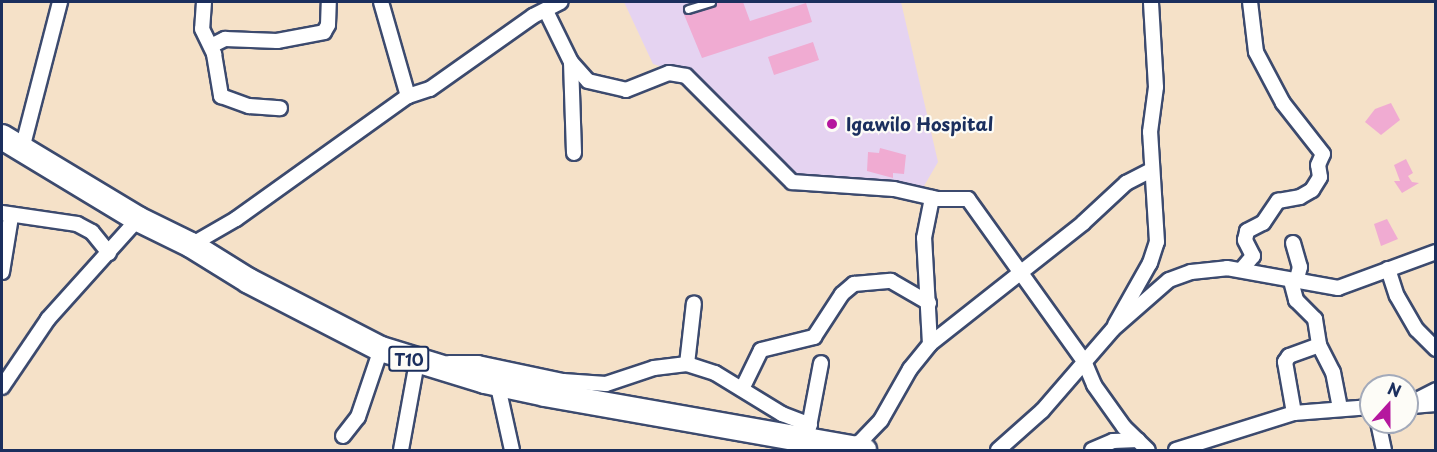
<!DOCTYPE html>
<style>
body{margin:0}
#map{position:relative;width:1437px;height:452px;overflow:hidden;background:#f5e1c8;font-family:"Playpen Sans",sans-serif}
div>[style]{position:absolute}
[style*='--x']{left:calc(var(--x)*1px);top:calc(var(--y)*1px);width:calc(var(--w)*1px);rotate:calc(var(--a)*1deg)}
.built>*{inset:0;background:#e5d3f1}
.building>*{inset:0;background:#f0abd2}
.roads{filter:drop-shadow(2px 0 #3c4a6e) drop-shadow(-2px 0 #3c4a6e) drop-shadow(0 2px #3c4a6e) drop-shadow(0 -2px #3c4a6e)}
.lane>*{height:7px;margin:-3.5px;padding:0 3.5px;transform-origin:3.5px;border-radius:3.5px;background:#fff}
.street>*{height:14px;margin:-7px;padding:0 7px;transform-origin:7px;border-radius:7px;background:#fff}
.highway>*{height:24px;margin:-12px;padding:0 12px;transform-origin:12px;border-radius:12px;background:#fff}
.dots>*{width:16px;height:16px;translate:-50% -50%;box-sizing:border-box;border:3px solid #fdfcf7;border-radius:50%}
span{translate:-50% -50%;white-space:nowrap;text-align:center;line-height:1.15;-webkit-text-stroke:4.5px #fdfcf7;paint-order:stroke}
.shield-label span{padding:2px 4px;background:#fdfcf7;border:2px solid;border-radius:4px;-webkit-text-stroke-width:0}
.shield-label{font-size:16px;color:#1b2f5e;font-weight:700}
.poi-label{font-size:18px;color:#1b2f5e;font-weight:700}
.left{translate:0 -50%;text-align:left}
.frame{position:absolute;inset:0;border:3px solid #1b2f5e;pointer-events:none}
.north{position:absolute;left:1359px;top:374px;width:60px;height:60px;box-sizing:border-box;background:#fdfcf7;border:2px solid #a3aaba;border-radius:50%;rotate:21deg;font-size:16px;font-weight:700;line-height:24px;text-align:center;color:#1b2f5e}
.north::after{content:'';display:block;margin:auto;width:21px;height:27px;background:#b5179e;clip-path:polygon(50% 0,100% 100%,50% 72%,0 100%)}
</style>
<div id="map">
<div class="built">
<i style="clip-path:polygon(624px 2px,901px 2px,938px 162px,924px 186px,786px 177px,688px 75px,653px 64px)"></i>
</div>
<div class="building">
<i style="clip-path:polygon(716px 2px,743px 2px,750px 21px,806px 3px,812px 22px,702px 58px,683px 12px,690px 14px,713px 7px)"></i>
<i style="clip-path:polygon(813px 42px,819px 60px,774px 75px,768px 57px)"></i>
<i style="clip-path:polygon(1391px 103px,1400px 120px,1381px 135px,1365px 122px,1375px 109px)"></i>
<i style="clip-path:polygon(880px 148px,906px 155px,904px 174px,893px 173px,893px 178px,867px 171px,868px 152px,879px 153px)"></i>
<i style="clip-path:polygon(1406px 159px,1413px 173px,1408px 176px,1412px 182px,1419px 183px,1402px 193px,1394px 181px,1400px 181px,1394px 165px)"></i>
<i style="clip-path:polygon(1387px 219px,1398px 239px,1381px 246px,1374px 224px)"></i>
</div>
<div class="roads">
<div class="lane">
<i style="--x:688;--y:9;--w:24;--a:-17"></i>
</div>
<div class="street">
<i style="--x:204;--y:2;--w:27;--a:94"></i>
<i style="--x:202;--y:29;--w:28;--a:64"></i>
<i style="--x:214;--y:54;--w:43;--a:80.5"></i>
<i style="--x:221;--y:96;--w:30;--a:20"></i>
<i style="--x:249;--y:106;--w:31;--a:4"></i>
<i style="--x:381;--y:2;--w:98;--a:74"></i>
<i style="--x:546;--y:11;--w:57;--a:63.9"></i>
<i style="--x:571;--y:62;--w:25;--a:48"></i>
<i style="--x:588;--y:81;--w:39;--a:13"></i>
<i style="--x:626;--y:90;--w:46;--a:-21.6"></i>
<i style="--x:669;--y:73;--w:17;--a:10"></i>
<i style="--x:686;--y:76;--w:150;--a:45"></i>
<i style="--x:792;--y:182;--w:102;--a:3.9"></i>
<i style="--x:894;--y:189;--w:45;--a:12.8"></i>
<i style="--x:938;--y:199;--w:30;--a:0"></i>
<i style="--x:968;--y:199;--w:199;--a:54.4"></i>
<i style="--x:1084;--y:361;--w:26;--a:67"></i>
<i style="--x:1094;--y:385;--w:52;--a:54.5"></i>
<i style="--x:1124;--y:427;--w:33;--a:44"></i>
<i style="--x:211;--y:46;--w:16;--a:-27"></i>
<i style="--x:225;--y:39;--w:52;--a:2.2"></i>
<i style="--x:277;--y:41;--w:48;--a:-10.8"></i>
<i style="--x:324;--y:32;--w:8;--a:-60"></i>
<i style="--x:328;--y:25;--w:23;--a:-88"></i>
<i style="--x:571;--y:62;--w:91;--a:88.1"></i>
<i style="--x:22;--y:149;--w:152;--a:-75.5"></i>
<i style="--x:2;--y:213;--w:76;--a:8.3"></i>
<i style="--x:77;--y:224;--w:17;--a:28"></i>
<i style="--x:92;--y:232;--w:27;--a:51"></i>
<i style="--x:1293;--y:243;--w:25;--a:74"></i>
<i style="--x:1300;--y:267;--w:16;--a:105"></i>
<i style="--x:191;--y:245;--w:52;--a:-30"></i>
<i style="--x:236;--y:219;--w:211;--a:-35.6"></i>
<i style="--x:408;--y:96;--w:23;--a:-18"></i>
<i style="--x:430;--y:89;--w:126;--a:-35.3"></i>
<i style="--x:533;--y:16;--w:31;--a:-27"></i>
<i style="--x:1242;--y:269;--w:17;--a:-50"></i>
<i style="--x:1253;--y:256;--w:18;--a:-117"></i>
<i style="--x:1245;--y:240;--w:9;--a:-77"></i>
<i style="--x:1247;--y:231;--w:18;--a:-27"></i>
<i style="--x:1263;--y:223;--w:27;--a:-56"></i>
<i style="--x:1278;--y:201;--w:22;--a:-10"></i>
<i style="--x:1300;--y:197;--w:14;--a:-30"></i>
<i style="--x:1312;--y:190;--w:15;--a:-58"></i>
<i style="--x:1320;--y:177;--w:12;--a:-99"></i>
<i style="--x:1318;--y:165;--w:12;--a:-66"></i>
<i style="--x:1323;--y:154;--w:65;--a:-128.1"></i>
<i style="--x:1283;--y:103;--w:58;--a:-117.9"></i>
<i style="--x:1256;--y:52;--w:50;--a:-96.8"></i>
<i style="--x:1388;--y:269;--w:28;--a:72"></i>
<i style="--x:1397;--y:296;--w:39;--a:60"></i>
<i style="--x:1417;--y:330;--w:27;--a:45"></i>
<i style="--x:2;--y:272;--w:56;--a:-80.7"></i>
<i style="--x:1291;--y:281;--w:20;--a:75"></i>
<i style="--x:1296;--y:300;--w:27;--a:45"></i>
<i style="--x:1315;--y:319;--w:26;--a:81"></i>
<i style="--x:1319;--y:345;--w:30;--a:63"></i>
<i style="--x:1333;--y:372;--w:36;--a:79"></i>
<i style="--x:1115;--y:325;--w:71;--a:-60.6"></i>
<i style="--x:1150;--y:263;--w:22;--a:-72"></i>
<i style="--x:1157;--y:242;--w:110;--a:-93.6"></i>
<i style="--x:1150;--y:132;--w:45;--a:-82.4"></i>
<i style="--x:1156;--y:87;--w:85;--a:-93.4"></i>
<i style="--x:930;--y:344;--w:106;--a:-93.2"></i>
<i style="--x:924;--y:238;--w:41;--a:-78.7"></i>
<i style="--x:449;--y:363;--w:29;--a:0"></i>
<i style="--x:478;--y:363;--w:87;--a:12"></i>
<i style="--x:563;--y:381;--w:43;--a:4"></i>
<i style="--x:606;--y:384;--w:51;--a:-18.4"></i>
<i style="--x:654;--y:368;--w:33;--a:-7"></i>
<i style="--x:687;--y:364;--w:29;--a:18"></i>
<i style="--x:715;--y:373;--w:79;--a:31.5"></i>
<i style="--x:782;--y:414;--w:30;--a:21"></i>
<i style="--x:687;--y:364;--w:61;--a:-83.5"></i>
<i style="--x:497;--y:382;--w:70;--a:77.6"></i>
<i style="--x:2;--y:387;--w:82;--a:-55.9"></i>
<i style="--x:48;--y:319;--w:135;--a:-48"></i>
<i style="--x:742;--y:389;--w:43;--a:-64"></i>
<i style="--x:761;--y:350;--w:55;--a:-13.8"></i>
<i style="--x:814;--y:337;--w:51;--a:-56.9"></i>
<i style="--x:842;--y:294;--w:16;--a:-40"></i>
<i style="--x:854;--y:284;--w:37;--a:-5"></i>
<i style="--x:891;--y:281;--w:44;--a:30.1"></i>
<i style="--x:1407;--y:405;--w:33;--a:-27"></i>
<i style="--x:1412;--y:406;--w:24;--a:-5"></i>
<i style="--x:1294;--y:413;--w:52;--a:-100"></i>
<i style="--x:1285;--y:362;--w:7;--a:-56"></i>
<i style="--x:1289;--y:356;--w:32;--a:-20"></i>
<i style="--x:1378;--y:422;--w:29;--a:78"></i>
<i style="--x:808;--y:432;--w:70;--a:-79.3"></i>
<i style="--x:343;--y:436;--w:24;--a:-52"></i>
<i style="--x:358;--y:417;--w:72;--a:-71.3"></i>
<i style="--x:850;--y:446;--w:11;--a:-22"></i>
<i style="--x:860;--y:442;--w:30;--a:-46"></i>
<i style="--x:881;--y:420;--w:59;--a:-60.4"></i>
<i style="--x:910;--y:369;--w:32;--a:-51"></i>
<i style="--x:930;--y:344;--w:195;--a:-38.3"></i>
<i style="--x:1083;--y:223;--w:59;--a:-42.9"></i>
<i style="--x:1126;--y:183;--w:29;--a:-27"></i>
<i style="--x:401;--y:450;--w:89;--a:-79.7"></i>
<i style="--x:417;--y:362;--w:6;--a:0"></i>
<i style="--x:998;--y:450;--w:59;--a:-41.6"></i>
<i style="--x:1042;--y:411;--w:108;--a:-49.1"></i>
<i style="--x:1113;--y:329;--w:74;--a:-41.2"></i>
<i style="--x:1169;--y:280;--w:23;--a:-20"></i>
<i style="--x:1191;--y:272;--w:36;--a:-6"></i>
<i style="--x:1227;--y:268;--w:113;--a:10.2"></i>
<i style="--x:1338;--y:288;--w:104;--a:-20.2"></i>
<i style="--x:1092;--y:450;--w:23;--a:-23"></i>
<i style="--x:1113;--y:441;--w:25;--a:-2"></i>
<i style="--x:1176;--y:450;--w:124;--a:-17.4"></i>
<i style="--x:1294;--y:413;--w:77;--a:-4.5"></i>
</div>
<div class="highway">
<i style="--x:2;--y:137;--w:159;--a:31.1"></i>
<i style="--x:138;--y:219;--w:59;--a:26.1"></i>
<i style="--x:191;--y:245;--w:68;--a:31.8"></i>
<i style="--x:249;--y:281;--w:148;--a:27.3"></i>
<i style="--x:381;--y:349;--w:109;--a:17.1"></i>
<i style="--x:485;--y:381;--w:61;--a:12.2"></i>
<i style="--x:545;--y:394;--w:324;--a:10"></i>
</div>
</div>
<div class="dots">
<i style="left:832px;top:124px;background:#b5179e"></i>
</div>
<div class="shield-label">
<span style="left:409px;top:359px">T10</span>
</div>
<div class="poi-label">
<span class="left" style="left:846px;top:124px">Igawilo Hospital</span>
</div>
<div class="frame"></div>
<div class="north">N</div>
</div>
